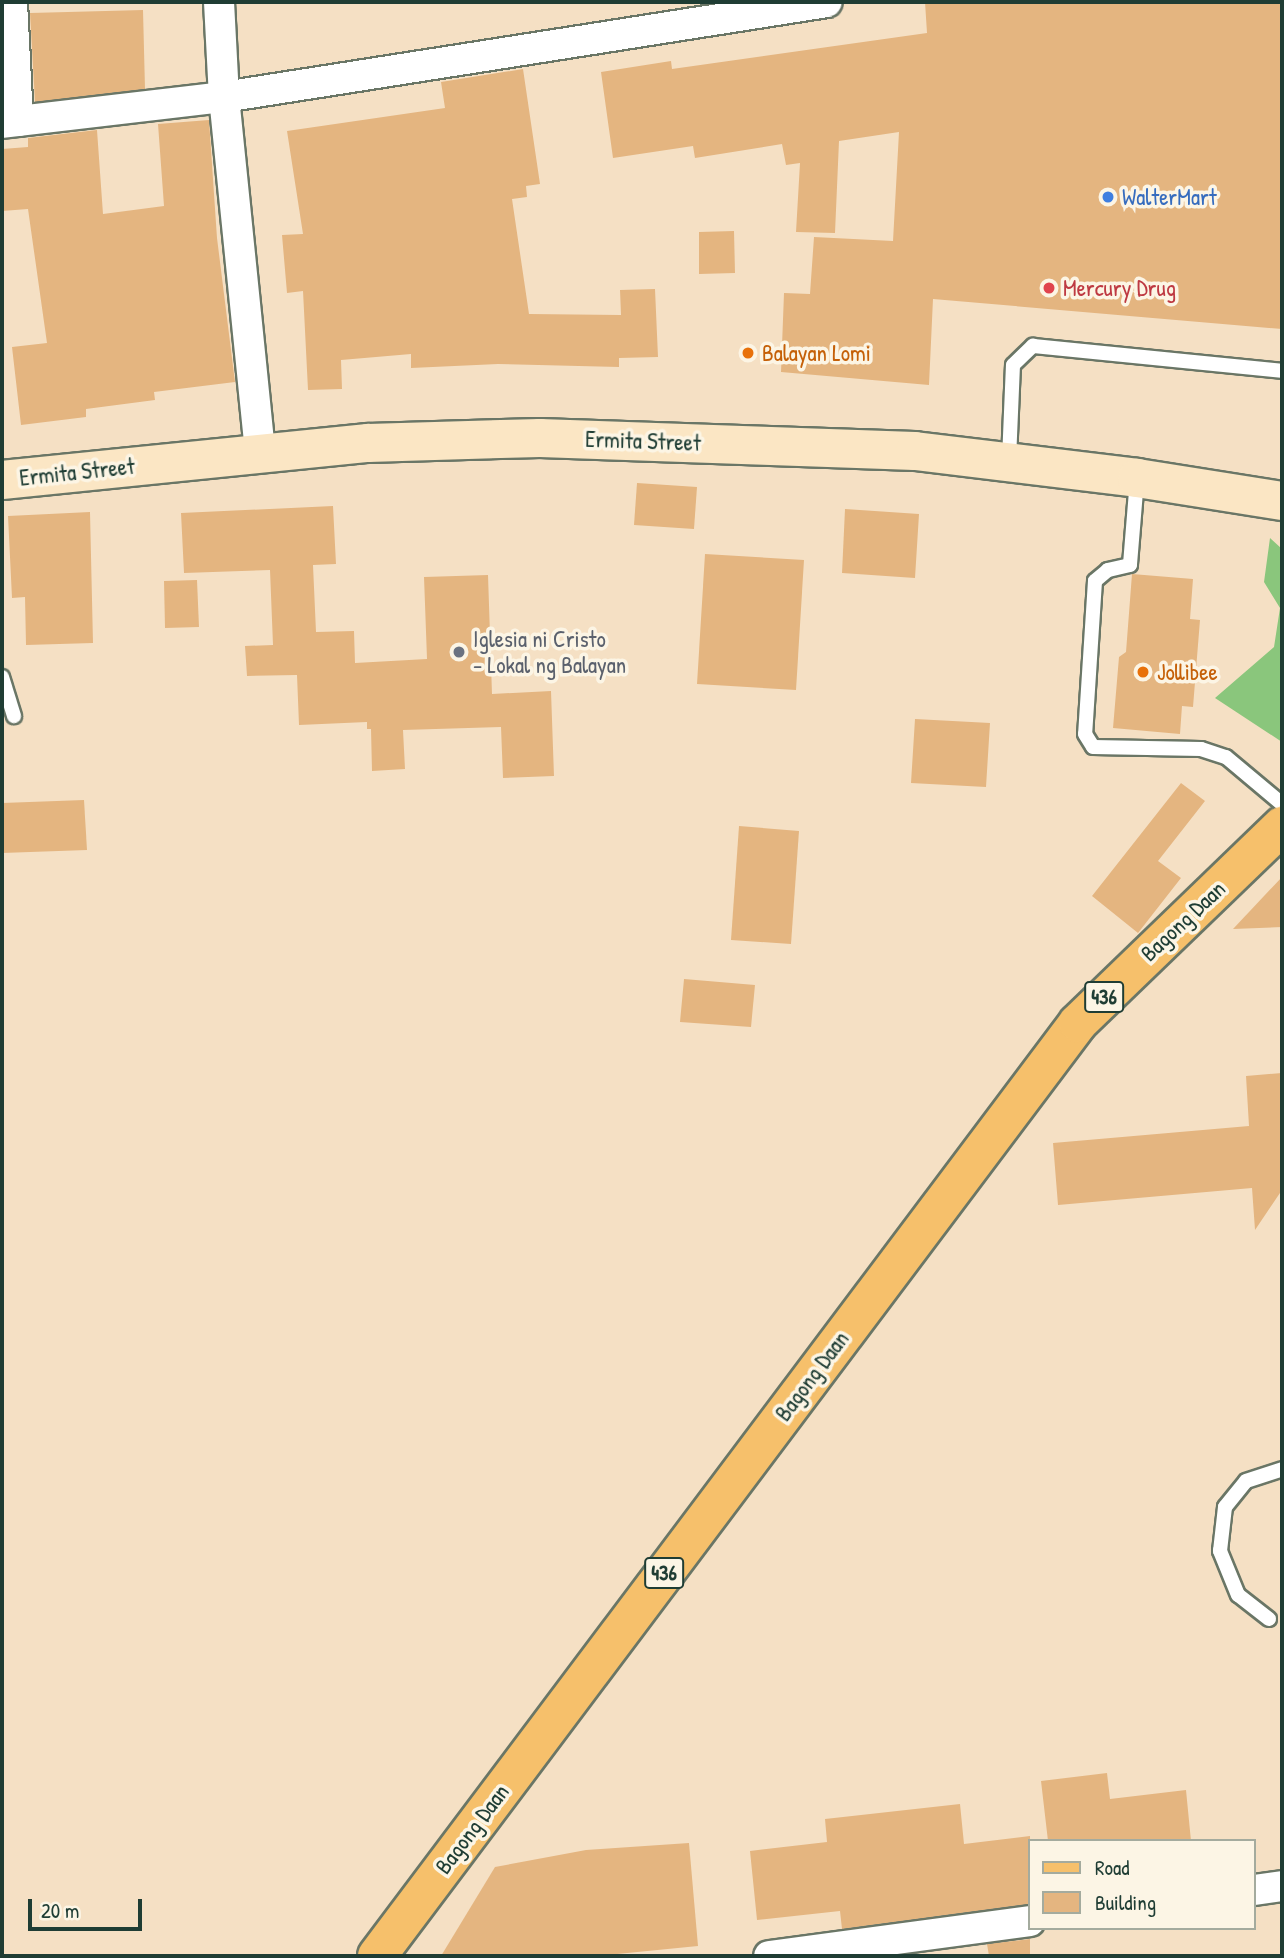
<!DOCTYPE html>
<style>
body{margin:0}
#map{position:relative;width:1284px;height:1958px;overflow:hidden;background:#f5e0c4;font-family:"Patrick Hand",sans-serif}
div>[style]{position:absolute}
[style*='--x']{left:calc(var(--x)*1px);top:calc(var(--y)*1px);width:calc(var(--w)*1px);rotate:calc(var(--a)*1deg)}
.green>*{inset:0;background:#8ac67c}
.building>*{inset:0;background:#e4b580}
.roads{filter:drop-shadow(2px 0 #6a7666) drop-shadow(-2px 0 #6a7666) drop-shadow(0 2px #6a7666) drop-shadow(0 -2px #6a7666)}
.lane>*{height:14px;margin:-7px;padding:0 7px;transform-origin:7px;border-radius:7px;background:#fff}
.street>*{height:30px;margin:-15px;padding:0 15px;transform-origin:15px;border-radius:15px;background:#fff}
.secondary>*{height:38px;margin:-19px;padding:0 19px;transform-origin:19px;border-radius:19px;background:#fbe6c4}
.primary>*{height:38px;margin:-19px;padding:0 19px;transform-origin:19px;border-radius:19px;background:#f6c06b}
.dots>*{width:19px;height:19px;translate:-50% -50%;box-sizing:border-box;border:4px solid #fcf5e5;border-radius:50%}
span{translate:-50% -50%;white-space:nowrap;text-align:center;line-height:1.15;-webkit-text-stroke:7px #fcf5e5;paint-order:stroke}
.shield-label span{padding:2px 5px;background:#fcf5e5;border:2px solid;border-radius:5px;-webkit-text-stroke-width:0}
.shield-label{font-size:21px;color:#1f3d34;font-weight:700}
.shop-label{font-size:23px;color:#366cbe}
.left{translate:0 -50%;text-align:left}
.health-label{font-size:23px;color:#be3a42}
.food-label{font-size:23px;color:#c56008}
.street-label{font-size:23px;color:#1f3d34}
.worship-label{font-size:23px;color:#5b616d}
.frame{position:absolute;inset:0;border:4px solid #1f3d34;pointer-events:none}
.legend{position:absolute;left:1028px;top:1839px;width:228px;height:91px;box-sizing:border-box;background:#fcf5e5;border:2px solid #a4ab9e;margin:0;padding:9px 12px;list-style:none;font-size:21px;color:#1f3d34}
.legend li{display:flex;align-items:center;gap:14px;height:35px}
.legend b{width:35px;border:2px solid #a4ab9e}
.scale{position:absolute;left:28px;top:1899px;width:114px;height:32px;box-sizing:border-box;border:4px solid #1f3d34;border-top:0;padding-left:9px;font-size:21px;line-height:24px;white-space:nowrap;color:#1f3d34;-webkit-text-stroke:5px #fcf5e5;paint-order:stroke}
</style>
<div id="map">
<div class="green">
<i style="clip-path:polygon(1270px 538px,1282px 549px,1282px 742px,1215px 698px,1274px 647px,1280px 608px,1264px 582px)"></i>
</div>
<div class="building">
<i style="clip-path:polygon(925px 2px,1282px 2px,1282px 329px,933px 299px,929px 385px,781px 372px,784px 293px,810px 294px,814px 237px,893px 241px,899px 132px,839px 141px,835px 233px,796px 232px,800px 163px,786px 165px,782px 144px,695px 158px,693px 146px,613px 158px,601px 72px,671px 61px,672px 69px,927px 33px)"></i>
<i style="clip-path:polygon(143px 10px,145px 89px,35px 102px,30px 13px)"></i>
<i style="clip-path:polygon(523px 69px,540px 184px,526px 186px,527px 197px,512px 199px,529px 314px,621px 315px,620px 290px,655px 289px,658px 357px,619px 358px,619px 367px,498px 364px,411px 368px,411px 354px,341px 360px,342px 389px,308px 390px,303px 291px,287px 293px,282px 235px,303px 234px,287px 131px,445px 108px,441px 82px)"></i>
<i style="clip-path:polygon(209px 120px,217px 238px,235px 382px,154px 392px,155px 400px,86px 409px,86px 417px,21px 425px,12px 347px,47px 343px,28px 209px,2px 211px,2px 149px,28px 147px,28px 138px,97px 130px,103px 214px,164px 206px,158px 124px)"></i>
<i style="clip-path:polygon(734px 231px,735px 273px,699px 274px,699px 232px)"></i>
<i style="clip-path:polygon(637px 483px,697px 487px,694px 529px,634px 525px)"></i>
<i style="clip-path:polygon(333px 506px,336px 564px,313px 565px,316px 632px,354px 631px,355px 663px,427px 659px,424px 577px,488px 575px,492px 694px,551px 691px,554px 776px,503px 778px,501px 727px,403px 730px,405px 769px,372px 771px,371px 729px,367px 729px,367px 722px,299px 725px,297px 675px,247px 676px,245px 646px,273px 645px,270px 570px,184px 573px,181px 513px)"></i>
<i style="clip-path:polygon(845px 509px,919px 514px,915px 578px,842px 573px)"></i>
<i style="clip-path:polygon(90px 512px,93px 643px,26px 645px,25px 597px,12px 598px,8px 516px)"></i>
<i style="clip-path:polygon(705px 554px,804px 560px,796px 690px,697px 684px)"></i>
<i style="clip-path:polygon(1132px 574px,1193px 579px,1190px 619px,1200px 620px,1193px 707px,1182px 706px,1180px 734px,1113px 728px,1119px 657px,1126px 652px)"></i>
<i style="clip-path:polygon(197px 580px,199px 627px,165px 628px,164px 581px)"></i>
<i style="clip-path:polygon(915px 719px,990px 723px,986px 787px,911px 783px)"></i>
<i style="clip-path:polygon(1181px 783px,1205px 801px,1158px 861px,1181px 878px,1138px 933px,1092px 896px)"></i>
<i style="clip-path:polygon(84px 800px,87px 850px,2px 853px,2px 803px)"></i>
<i style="clip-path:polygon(739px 826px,799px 831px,791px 944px,731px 940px)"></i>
<i style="clip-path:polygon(1282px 877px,1282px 927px,1233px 929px)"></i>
<i style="clip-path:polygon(684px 979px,755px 985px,751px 1027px,680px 1022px)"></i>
<i style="clip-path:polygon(1282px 1073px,1282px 1190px,1255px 1230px,1252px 1188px,1058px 1205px,1053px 1143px,1249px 1126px,1246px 1076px)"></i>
<i style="clip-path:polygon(1107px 1773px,1110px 1799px,1186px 1790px,1191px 1841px,1048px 1841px,1041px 1781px)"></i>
<i style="clip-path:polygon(960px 1804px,964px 1844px,1030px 1836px,1030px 1904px,842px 1929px,840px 1911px,757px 1920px,750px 1851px,827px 1842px,825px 1819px)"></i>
<i style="clip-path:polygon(689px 1843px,698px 1946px,597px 1956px,441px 1956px,495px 1867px,586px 1850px)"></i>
<i style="clip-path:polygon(1030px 1939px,1030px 1956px,989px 1956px,987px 1944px)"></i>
</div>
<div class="roads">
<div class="lane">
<i style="--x:1009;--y:460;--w:95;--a:-87.6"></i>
<i style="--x:1013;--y:365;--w:28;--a:-44"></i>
<i style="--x:1033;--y:346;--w:250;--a:5.7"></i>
<i style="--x:1137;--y:479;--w:86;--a:94.7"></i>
<i style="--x:1130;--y:565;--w:23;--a:167"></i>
<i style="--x:1108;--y:570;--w:17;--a:140"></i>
<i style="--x:1095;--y:581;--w:153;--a:93.7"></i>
<i style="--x:1085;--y:734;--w:15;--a:58"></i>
<i style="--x:1093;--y:747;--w:108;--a:1.1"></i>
<i style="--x:1201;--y:749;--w:26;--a:18"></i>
<i style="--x:1226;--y:757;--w:73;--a:40"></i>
<i style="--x:2;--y:677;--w:41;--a:72.9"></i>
<i style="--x:1269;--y:1619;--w:39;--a:-142"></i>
<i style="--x:1238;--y:1595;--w:48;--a:-112.2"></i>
<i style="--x:1220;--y:1551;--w:44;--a:-83.5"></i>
<i style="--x:1225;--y:1507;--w:33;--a:-51"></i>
<i style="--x:1246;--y:1481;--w:38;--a:-18"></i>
</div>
<div class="street">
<i style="--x:12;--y:2;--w:119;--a:87.1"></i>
<i style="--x:219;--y:2;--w:95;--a:87"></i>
<i style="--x:224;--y:97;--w:357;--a:84.2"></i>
<i style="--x:2;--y:123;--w:224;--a:-6.7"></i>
<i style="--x:224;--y:97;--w:610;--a:-8.95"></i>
<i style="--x:1254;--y:1890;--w:28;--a:-8"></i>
<i style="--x:769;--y:1956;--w:263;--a:-7.6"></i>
</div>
<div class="secondary">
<i style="--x:2;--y:480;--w:368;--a:-5.8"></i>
<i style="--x:368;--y:443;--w:172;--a:-1.7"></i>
<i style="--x:540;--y:438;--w:375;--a:2"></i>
<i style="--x:915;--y:451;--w:224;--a:6.9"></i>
<i style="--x:1137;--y:478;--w:147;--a:9"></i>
</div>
<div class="primary">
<i style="--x:377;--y:1956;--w:1167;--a:-53.08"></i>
<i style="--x:1078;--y:1023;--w:284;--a:-44"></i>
</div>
</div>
<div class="dots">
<i style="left:1108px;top:197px;background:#3f7fe0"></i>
<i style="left:1049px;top:288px;background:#e0444e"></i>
<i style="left:748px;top:353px;background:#e8710a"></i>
<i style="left:459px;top:652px;background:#6b7280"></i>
<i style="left:1143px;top:672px;background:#e8710a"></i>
</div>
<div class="shield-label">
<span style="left:1104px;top:997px">436</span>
<span style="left:664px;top:1573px">436</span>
</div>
<div class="shop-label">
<span class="left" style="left:1122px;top:197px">WalterMart</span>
</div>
<div class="health-label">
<span class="left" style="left:1063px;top:288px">Mercury Drug</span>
</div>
<div class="food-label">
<span class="left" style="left:762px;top:353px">Balayan Lomi</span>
<span class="left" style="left:1157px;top:672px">Jollibee</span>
</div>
<div class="street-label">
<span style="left:643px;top:441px;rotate:2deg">Ermita Street</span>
<span style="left:77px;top:472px;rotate:-6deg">Ermita Street</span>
<span style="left:1183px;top:921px;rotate:-43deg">Bagong Daan</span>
<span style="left:812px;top:1376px;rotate:-53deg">Bagong Daan</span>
<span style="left:472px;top:1829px;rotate:-53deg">Bagong Daan</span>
</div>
<div class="worship-label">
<span class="left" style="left:473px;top:652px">Iglesia ni Cristo<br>- Lokal ng Balayan</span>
</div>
<div class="frame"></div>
<ul class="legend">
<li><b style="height:9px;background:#f6c06b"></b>Road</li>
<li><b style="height:19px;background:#e4b580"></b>Building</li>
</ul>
<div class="scale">20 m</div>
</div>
